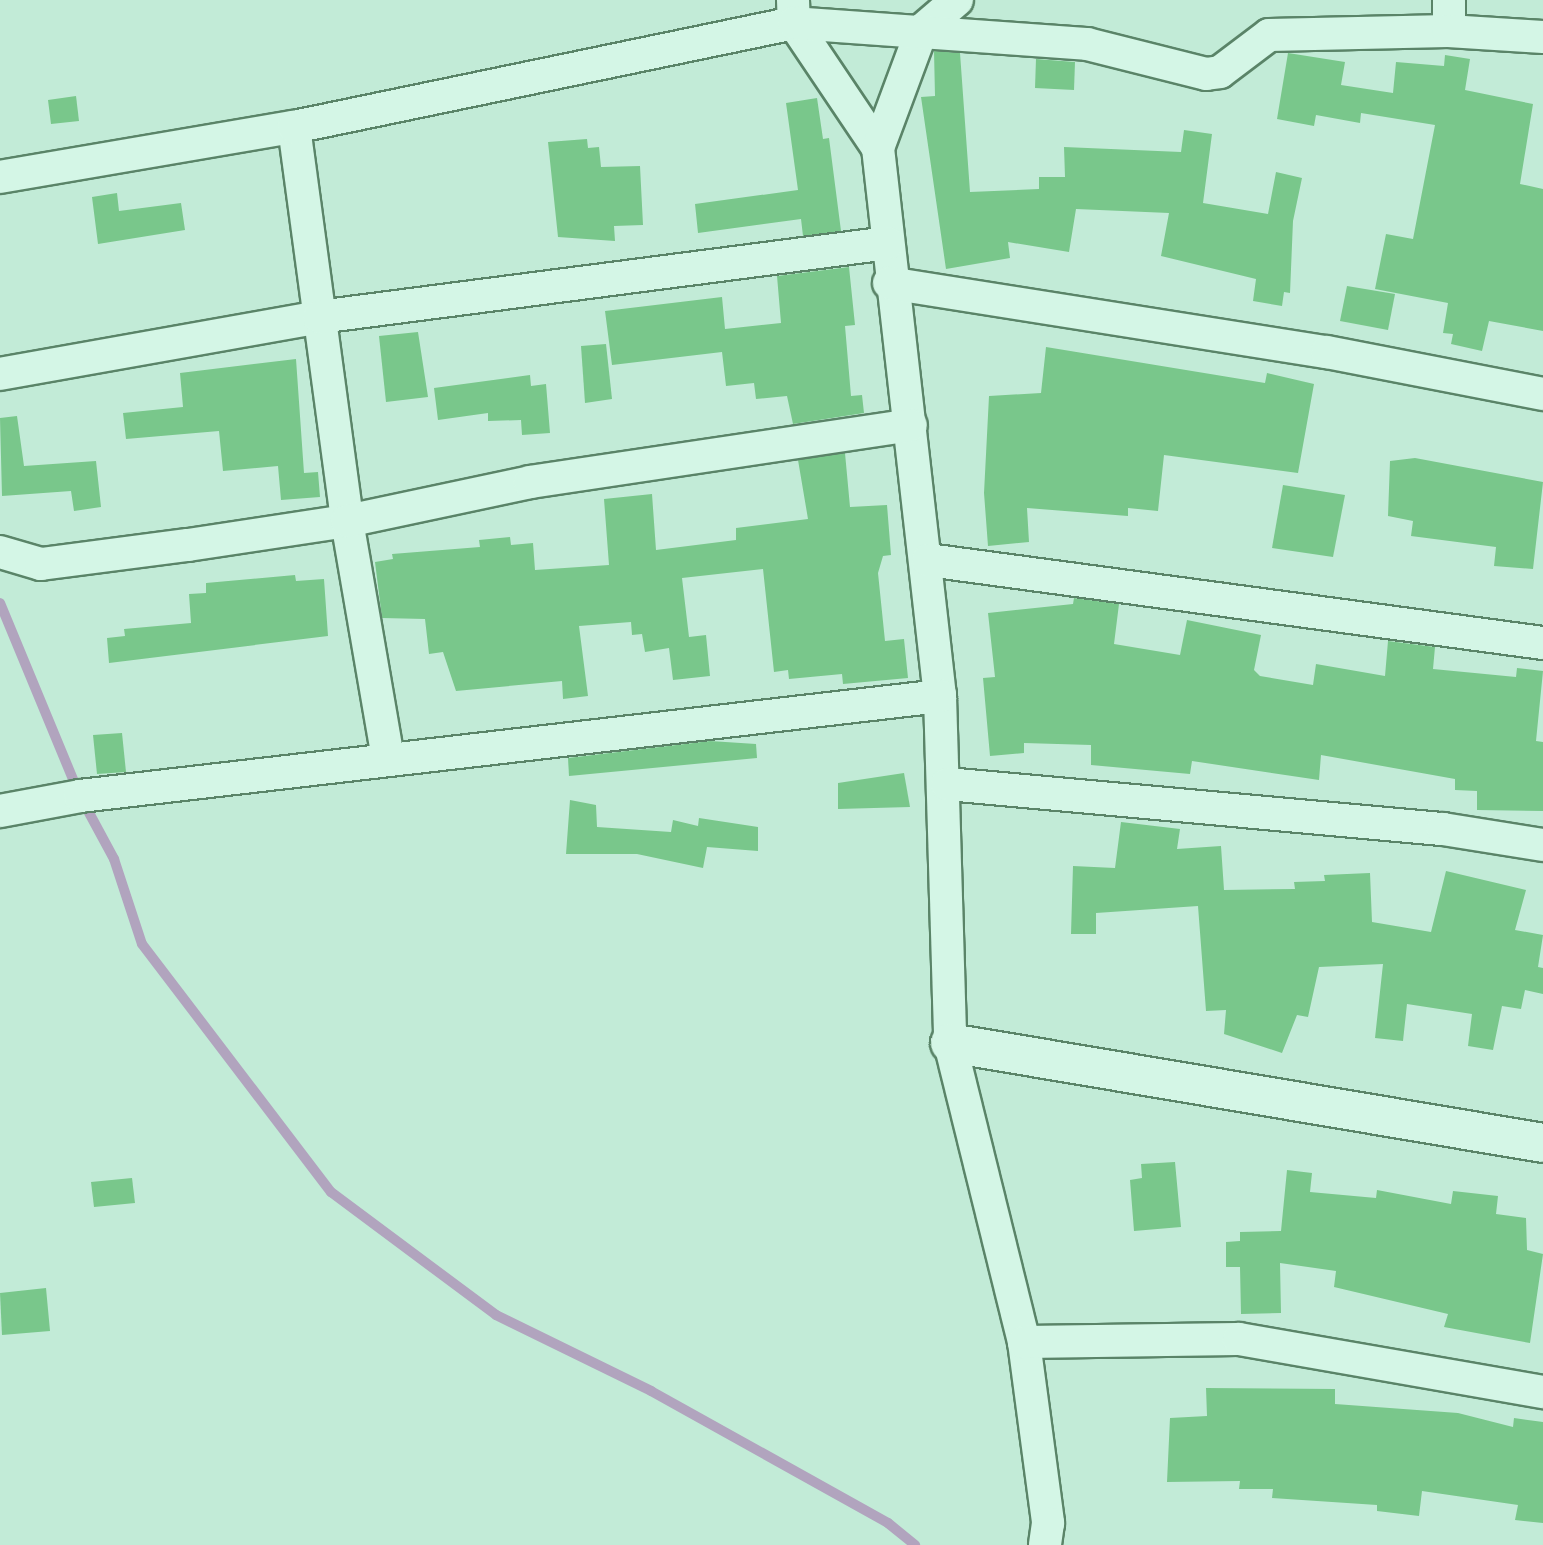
<!DOCTYPE html>
<style>
body{margin:0}
#map{position:relative;width:1543px;height:1545px;overflow:hidden;background:#c2ebd7;font-family:"Roboto Serif",serif}
div>[style]{position:absolute}
[style*='--x']{left:calc(var(--x)*1px);top:calc(var(--y)*1px);width:calc(var(--w)*1px);rotate:calc(var(--a)*1deg)}
.stream>*{height:10px;margin:-5px;padding:0 5px;transform-origin:5px;border-radius:5px;background:#b1a4be}
.building>*{inset:0;background:#79c78b}
.roads{filter:drop-shadow(2px 0 #5a8468) drop-shadow(-2px 0 #5a8468) drop-shadow(0 2px #5a8468) drop-shadow(0 -2px #5a8468)}
.minor>*{height:32px;margin:-16px;padding:0 16px;transform-origin:16px;border-radius:16px;background:#d4f6e6}
.tertiary>*{height:38px;margin:-19px;padding:0 19px;transform-origin:19px;border-radius:19px;background:#d4f6e6}
span{translate:-50% -50%;white-space:nowrap;text-align:center;line-height:1.15;-webkit-text-stroke:6px #d1f3e3;paint-order:stroke}
</style>
<div id="map">
<div class="stream">
<i style="--x:0;--y:603;--w:209;--a:67.5"></i>
<i style="--x:80;--y:796;--w:72;--a:61.6"></i>
<i style="--x:114;--y:859;--w:89;--a:71.8"></i>
<i style="--x:142;--y:944;--w:312;--a:52.7"></i>
<i style="--x:331;--y:1192;--w:206;--a:36.7"></i>
<i style="--x:496;--y:1315;--w:173;--a:26.1"></i>
<i style="--x:651;--y:1391;--w:271;--a:29.1"></i>
<i style="--x:888;--y:1523;--w:35;--a:39"></i>
</div>
<div class="building">
<i style="clip-path:polygon(934px 51px,960px 53px,970px 192px,1039px 189px,1039px 177px,1065px 177px,1064px 147px,1181px 152px,1184px 130px,1212px 134px,1203px 203px,1268px 214px,1276px 172px,1302px 178px,1293px 221px,1290px 293px,1284px 292px,1282px 306px,1253px 301px,1256px 279px,1161px 256px,1169px 213px,1076px 209px,1069px 252px,1008px 242px,1010px 258px,946px 269px,921px 97px,935px 96px)"></i>
<i style="clip-path:polygon(1288px 53px,1345px 62px,1341px 85px,1393px 93px,1396px 62px,1444px 66px,1445px 55px,1470px 59px,1465px 90px,1533px 104px,1520px 184px,1543px 189px,1543px 331px,1489px 321px,1482px 351px,1451px 344px,1453px 334px,1443px 333px,1448px 303px,1375px 289px,1386px 234px,1413px 239px,1435px 125px,1361px 113px,1360px 123px,1316px 115px,1314px 126px,1277px 119px)"></i>
<i style="clip-path:polygon(1036px 59px,1075px 62px,1074px 90px,1035px 88px)"></i>
<i style="clip-path:polygon(76px 96px,79px 121px,51px 124px,48px 100px)"></i>
<i style="clip-path:polygon(817px 98px,823px 139px,829px 138px,841px 231px,803px 236px,801px 219px,698px 233px,695px 204px,798px 190px,786px 103px)"></i>
<i style="clip-path:polygon(587px 139px,588px 148px,599px 147px,601px 167px,640px 166px,643px 225px,614px 226px,615px 241px,558px 237px,548px 142px)"></i>
<i style="clip-path:polygon(117px 193px,119px 211px,181px 203px,185px 230px,98px 244px,92px 197px)"></i>
<i style="clip-path:polygon(849px 267px,855px 325px,845px 326px,851px 396px,862px 395px,864px 413px,793px 424px,787px 396px,756px 399px,754px 383px,726px 386px,722px 352px,612px 365px,605px 311px,722px 297px,725px 329px,781px 323px,777px 276px)"></i>
<i style="clip-path:polygon(1347px 286px,1395px 294px,1388px 330px,1340px 321px)"></i>
<i style="clip-path:polygon(418px 332px,428px 397px,386px 402px,379px 336px)"></i>
<i style="clip-path:polygon(606px 344px,612px 399px,585px 403px,581px 346px)"></i>
<i style="clip-path:polygon(1046px 347px,1265px 383px,1267px 373px,1314px 384px,1298px 473px,1164px 455px,1158px 511px,1128px 508px,1128px 516px,1027px 508px,1029px 542px,988px 546px,984px 493px,989px 396px,1041px 393px)"></i>
<i style="clip-path:polygon(296px 359px,304px 473px,318px 472px,320px 497px,281px 500px,278px 466px,223px 471px,219px 431px,126px 439px,123px 413px,183px 407px,180px 373px)"></i>
<i style="clip-path:polygon(530px 375px,531px 386px,546px 384px,550px 433px,522px 435px,521px 420px,488px 421px,488px 413px,438px 420px,434px 388px)"></i>
<i style="clip-path:polygon(17px 416px,24px 466px,96px 461px,101px 507px,74px 511px,71px 491px,2px 496px,0 418px)"></i>
<i style="clip-path:polygon(845px 453px,850px 507px,887px 505px,891px 555px,883px 556px,878px 573px,885px 641px,904px 639px,908px 678px,843px 684px,842px 674px,789px 679px,788px 670px,774px 672px,763px 569px,682px 578px,689px 637px,706px 635px,710px 676px,673px 680px,669px 648px,645px 652px,642px 634px,632px 635px,631px 622px,579px 626px,588px 696px,563px 699px,562px 681px,456px 691px,443px 652px,429px 654px,425px 619px,382px 618px,375px 562px,393px 559px,392px 554px,480px 547px,479px 540px,510px 537px,511px 545px,533px 543px,535px 570px,609px 565px,604px 499px,652px 494px,656px 550px,736px 540px,736px 528px,808px 519px,798px 460px)"></i>
<i style="clip-path:polygon(1415px 458px,1543px 482px,1533px 569px,1494px 566px,1496px 547px,1411px 536px,1413px 521px,1388px 516px,1390px 461px)"></i>
<i style="clip-path:polygon(1283px 485px,1345px 495px,1333px 557px,1272px 548px)"></i>
<i style="clip-path:polygon(295px 575px,296px 581px,324px 579px,328px 636px,109px 663px,107px 638px,125px 636px,124px 629px,191px 623px,189px 594px,206px 593px,206px 583px)"></i>
<i style="clip-path:polygon(1074px 598px,1119px 604px,1114px 644px,1180px 655px,1187px 620px,1261px 635px,1254px 670px,1260px 676px,1313px 685px,1316px 664px,1385px 676px,1388px 641px,1435px 647px,1433px 669px,1516px 677px,1517px 668px,1543px 671px,1536px 741px,1543px 742px,1543px 811px,1477px 810px,1477px 791px,1455px 790px,1455px 779px,1321px 755px,1319px 780px,1192px 761px,1190px 774px,1091px 765px,1091px 745px,1024px 743px,1024px 753px,990px 756px,983px 678px,995px 677px,988px 613px,1073px 604px)"></i>
<i style="clip-path:polygon(122px 733px,126px 772px,97px 774px,93px 735px)"></i>
<i style="clip-path:polygon(710px 741px,756px 744px,757px 758px,569px 776px,568px 758px)"></i>
<i style="clip-path:polygon(904px 773px,910px 807px,838px 809px,838px 783px)"></i>
<i style="clip-path:polygon(570px 800px,596px 805px,597px 827px,671px 832px,673px 820px,698px 826px,699px 818px,758px 827px,758px 851px,707px 847px,703px 868px,637px 854px,566px 854px)"></i>
<i style="clip-path:polygon(1121px 822px,1180px 829px,1177px 849px,1221px 846px,1224px 890px,1295px 889px,1294px 882px,1325px 881px,1324px 875px,1370px 873px,1372px 922px,1431px 932px,1446px 871px,1526px 890px,1515px 930px,1543px 935px,1538px 967px,1543px 968px,1543px 994px,1525px 990px,1521px 1009px,1502px 1006px,1493px 1050px,1468px 1046px,1472px 1014px,1407px 1004px,1403px 1041px,1375px 1038px,1383px 964px,1319px 967px,1308px 1017px,1297px 1015px,1282px 1053px,1224px 1034px,1226px 1010px,1206px 1011px,1198px 906px,1096px 913px,1096px 934px,1071px 934px,1073px 866px,1115px 868px)"></i>
<i style="clip-path:polygon(1175px 1162px,1181px 1227px,1134px 1231px,1130px 1180px,1142px 1178px,1141px 1164px)"></i>
<i style="clip-path:polygon(1287px 1170px,1312px 1173px,1310px 1192px,1376px 1198px,1377px 1190px,1451px 1204px,1453px 1191px,1498px 1196px,1496px 1214px,1526px 1218px,1527px 1250px,1543px 1254px,1530px 1343px,1444px 1327px,1448px 1314px,1334px 1287px,1336px 1271px,1280px 1263px,1281px 1313px,1241px 1314px,1240px 1267px,1226px 1267px,1226px 1242px,1240px 1241px,1240px 1232px,1281px 1231px)"></i>
<i style="clip-path:polygon(132px 1178px,135px 1203px,94px 1207px,91px 1182px)"></i>
<i style="clip-path:polygon(46px 1288px,50px 1331px,2px 1335px,0 1293px)"></i>
<i style="clip-path:polygon(1206px 1388px,1335px 1389px,1335px 1404px,1458px 1413px,1513px 1427px,1514px 1418px,1543px 1422px,1543px 1523px,1515px 1520px,1518px 1505px,1422px 1491px,1419px 1516px,1377px 1511px,1377px 1505px,1272px 1498px,1273px 1489px,1239px 1489px,1240px 1481px,1167px 1482px,1170px 1418px,1207px 1416px)"></i>
</div>
<div class="roads">
<div class="minor">
<i style="--x:793;--y:0;--w:23;--a:88"></i>
<i style="--x:794;--y:23;--w:151;--a:56.1"></i>
<i style="--x:878;--y:148;--w:551;--a:83.55"></i>
<i style="--x:940;--y:696;--w:347;--a:88.3"></i>
<i style="--x:950;--y:1043;--w:308;--a:76.1"></i>
<i style="--x:1024;--y:1342;--w:183;--a:82.4"></i>
<i style="--x:1048;--y:1523;--w:22;--a:98"></i>
<i style="--x:1448;--y:31;--w:31;--a:-88"></i>
<i style="--x:294;--y:127;--w:398;--a:82.3"></i>
<i style="--x:347;--y:521;--w:242;--a:80.2"></i>
<i style="--x:878;--y:148;--w:126;--a:-69.6"></i>
<i style="--x:922;--y:30;--w:46;--a:-40.6"></i>
<i style="--x:0;--y:177;--w:298;--a:-9.7"></i>
<i style="--x:294;--y:127;--w:511;--a:-11.75"></i>
<i style="--x:794;--y:23;--w:294;--a:4.1"></i>
<i style="--x:1087;--y:44;--w:123;--a:14.1"></i>
<i style="--x:1206;--y:74;--w:14;--a:-8"></i>
<i style="--x:1220;--y:72;--w:61;--a:-37.1"></i>
<i style="--x:1269;--y:35;--w:179;--a:-1.3"></i>
<i style="--x:1448;--y:31;--w:95;--a:3.6"></i>
<i style="--x:889;--y:283;--w:443;--a:9"></i>
<i style="--x:1327;--y:352;--w:220;--a:11"></i>
<i style="--x:0;--y:374;--w:324;--a:-10.1"></i>
<i style="--x:319;--y:317;--w:574;--a:-7.41"></i>
<i style="--x:0;--y:552;--w:43;--a:16.3"></i>
<i style="--x:41;--y:564;--w:148;--a:-7.4"></i>
<i style="--x:188;--y:545;--w:161;--a:-8.6"></i>
<i style="--x:347;--y:521;--w:187;--a:-12"></i>
<i style="--x:530;--y:482;--w:385;--a:-8.5"></i>
<i style="--x:928;--y:560;--w:621;--a:7.69"></i>
<i style="--x:947;--y:784;--w:498;--a:5.2"></i>
<i style="--x:1443;--y:829;--w:101;--a:9.1"></i>
<i style="--x:0;--y:811;--w:81;--a:-10.6"></i>
<i style="--x:80;--y:796;--w:866;--a:-6.63"></i>
<i style="--x:1024;--y:1342;--w:215;--a:-0.8"></i>
<i style="--x:1239;--y:1339;--w:309;--a:9.9"></i>
</div>
<div class="tertiary">
<i style="--x:950;--y:1043;--w:601;--a:9.57"></i>
</div>
</div>
</div>
